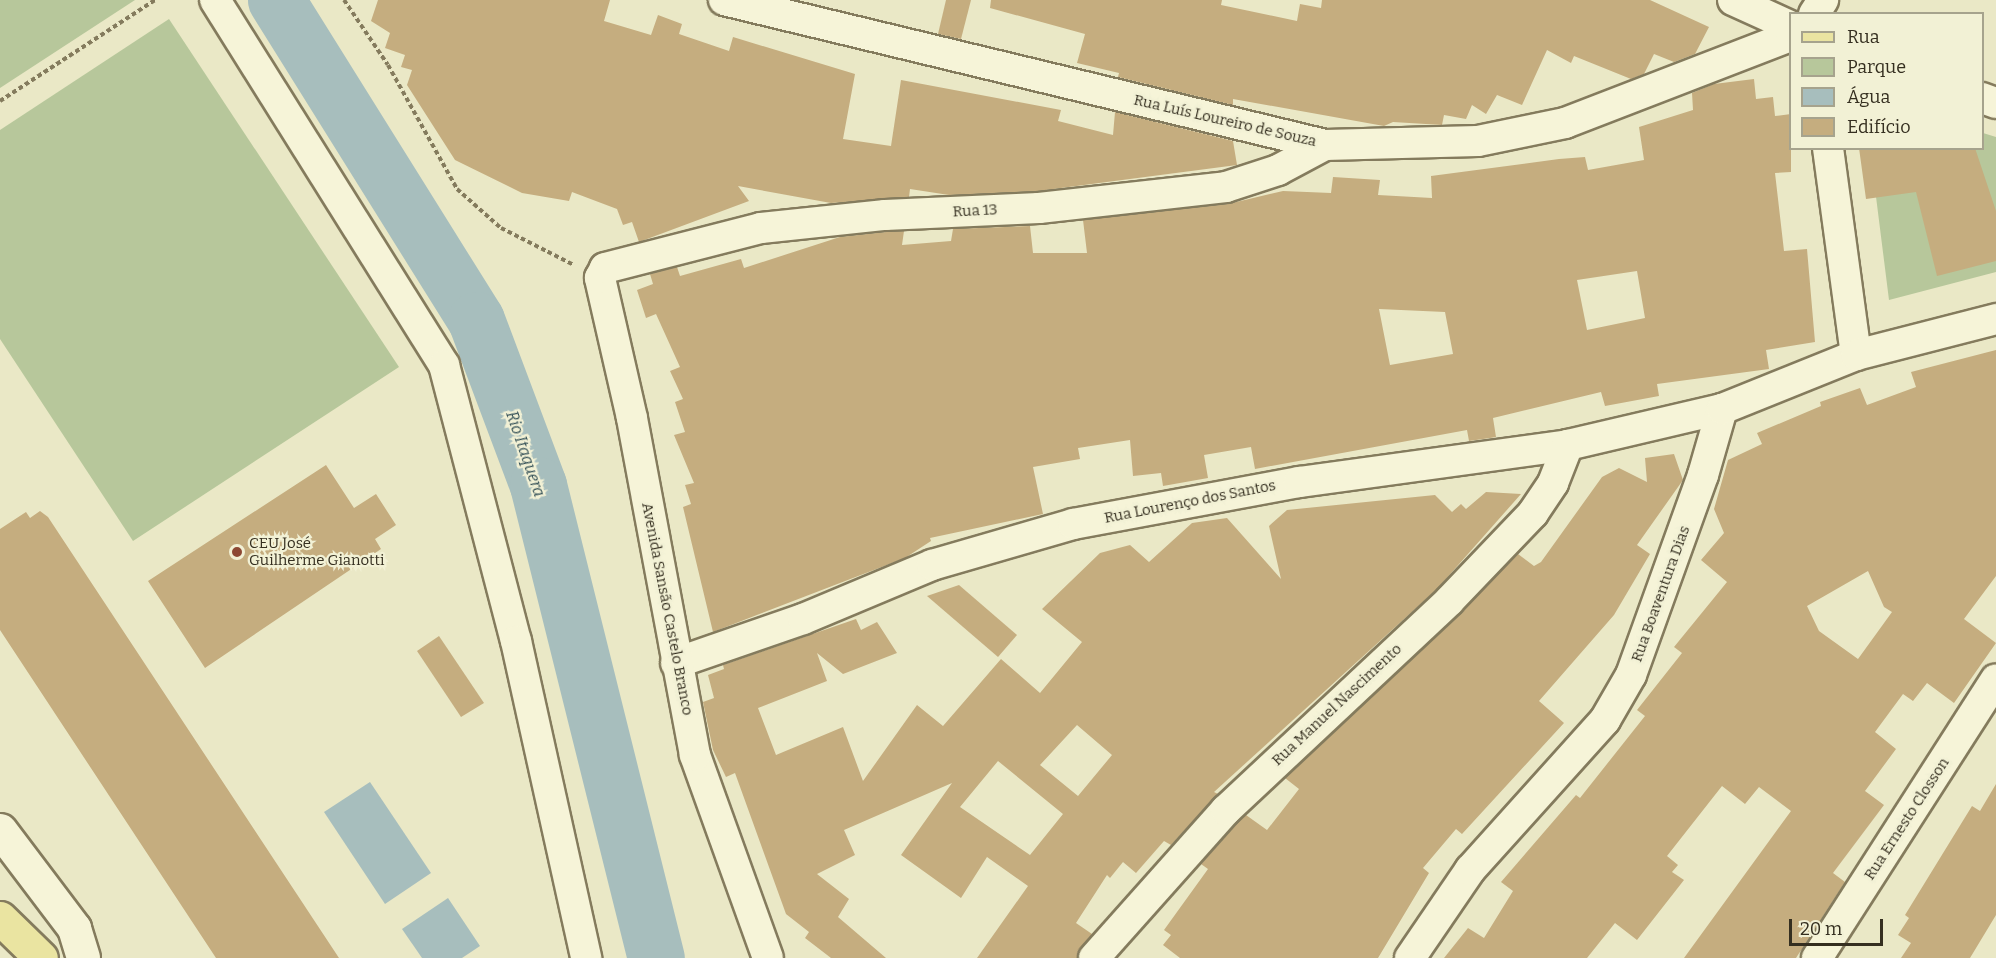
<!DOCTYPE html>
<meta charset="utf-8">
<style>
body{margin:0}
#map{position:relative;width:1996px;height:958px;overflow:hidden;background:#eae8c6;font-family:Bitter,serif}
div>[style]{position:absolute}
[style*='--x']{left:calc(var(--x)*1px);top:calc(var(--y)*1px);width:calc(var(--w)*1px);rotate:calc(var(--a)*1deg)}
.green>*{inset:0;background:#b7c79b}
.water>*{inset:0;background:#a7bebd}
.river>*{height:57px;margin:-28.5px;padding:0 28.5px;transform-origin:28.5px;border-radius:28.5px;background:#a7bebd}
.building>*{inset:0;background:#c5ad7f}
.path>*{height:4px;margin-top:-2px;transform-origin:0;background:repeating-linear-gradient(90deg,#847b5d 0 4.5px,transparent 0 7.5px)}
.roads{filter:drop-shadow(2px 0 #847b5d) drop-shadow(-2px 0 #847b5d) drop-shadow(0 2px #847b5d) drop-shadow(0 -2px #847b5d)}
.street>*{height:30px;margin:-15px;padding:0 15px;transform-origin:15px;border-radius:15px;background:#f6f4d8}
.secondary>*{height:33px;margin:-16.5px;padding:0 16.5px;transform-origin:16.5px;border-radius:16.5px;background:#f6f4d8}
.primary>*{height:33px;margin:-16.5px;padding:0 16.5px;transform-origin:16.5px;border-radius:16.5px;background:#eae4a1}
.dots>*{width:16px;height:16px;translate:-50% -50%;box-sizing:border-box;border:3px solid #f2f1d5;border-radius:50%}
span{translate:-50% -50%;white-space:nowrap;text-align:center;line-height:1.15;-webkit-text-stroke:4.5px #f2f1d5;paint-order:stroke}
.street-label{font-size:15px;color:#352f20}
.poi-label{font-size:15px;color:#352f20}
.left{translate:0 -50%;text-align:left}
.water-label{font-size:16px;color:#304d54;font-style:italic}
.legend{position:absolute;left:1789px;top:12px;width:195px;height:138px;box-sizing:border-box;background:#f2f1d5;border:2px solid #a6a38d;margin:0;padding:8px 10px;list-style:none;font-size:18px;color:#352f20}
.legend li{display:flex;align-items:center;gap:12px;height:30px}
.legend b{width:30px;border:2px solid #a6a38d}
.scale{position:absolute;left:1789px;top:919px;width:94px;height:27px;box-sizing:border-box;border:3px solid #352f20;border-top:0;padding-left:8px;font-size:18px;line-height:21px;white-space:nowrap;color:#352f20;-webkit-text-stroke:4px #f2f1d5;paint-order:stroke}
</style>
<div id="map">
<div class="green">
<i style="clip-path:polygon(0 0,135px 0,0 88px)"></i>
<i style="clip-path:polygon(169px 19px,399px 367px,133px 541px,0 339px,0 130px)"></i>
<i style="clip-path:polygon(1983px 133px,1996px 137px,1996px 272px,1889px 300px,1870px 149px,1982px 148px)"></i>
</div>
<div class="water">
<i style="clip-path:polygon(370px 782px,431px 873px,385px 904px,324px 812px)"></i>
<i style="clip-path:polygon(448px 898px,480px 946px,462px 958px,422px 958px,402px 929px)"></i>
</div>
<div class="river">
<i style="--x:276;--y:0;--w:377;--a:58"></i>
<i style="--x:476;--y:320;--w:176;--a:69.4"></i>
<i style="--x:538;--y:485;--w:487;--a:76"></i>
</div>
<div class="building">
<i style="clip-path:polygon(378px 0,610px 0,604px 21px,651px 35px,658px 15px,682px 24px,679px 34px,729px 51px,733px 37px,855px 74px,843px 139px,891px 146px,901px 80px,1061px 110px,1058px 121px,1113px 135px,1115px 112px,1233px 141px,1237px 165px,1038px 191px,949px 195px,910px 189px,909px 197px,831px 203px,738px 186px,749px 201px,639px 242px,632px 222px,623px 225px,617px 209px,572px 192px,569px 201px,522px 193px,455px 160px,407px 85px,412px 70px,401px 67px,405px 55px,385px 48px,390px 33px,371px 21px)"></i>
<i style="clip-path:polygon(946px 0,971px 0,961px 39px,938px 34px)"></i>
<i style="clip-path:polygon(991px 0,1222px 0,1221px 5px,1297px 21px,1300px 4px,1321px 8px,1322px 0,1650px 0,1709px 27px,1695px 54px,1674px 62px,1654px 54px,1644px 74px,1631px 79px,1574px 56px,1571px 63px,1547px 50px,1522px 105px,1497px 95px,1486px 114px,1472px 105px,1466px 119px,1444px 115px,1442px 125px,1393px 122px,1384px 126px,1233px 99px,1233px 105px,1118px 77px,1119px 73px,1077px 63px,1085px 34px,990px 8px)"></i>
<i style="clip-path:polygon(evenodd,1754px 79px,1756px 99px,1773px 97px,1775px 116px,1791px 114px,1791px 172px,1775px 173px,1784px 251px,1807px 249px,1815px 342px,1766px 350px,1769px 369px,1657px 384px,1659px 396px,1605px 406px,1601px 392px,1493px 418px,1496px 437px,1490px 438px,1469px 441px,1467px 430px,1255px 469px,1251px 447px,1204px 455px,1208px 478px,1163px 486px,1161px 473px,1133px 476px,1130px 440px,1078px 448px,1080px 459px,1033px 467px,1043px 514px,930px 538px,931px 541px,905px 558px,713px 632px,683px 507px,691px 504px,685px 485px,694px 483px,674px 435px,685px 432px,675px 402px,683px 399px,670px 371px,680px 367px,656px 314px,646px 318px,637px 290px,653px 284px,650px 274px,677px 267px,680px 276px,741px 259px,744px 268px,840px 237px,886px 232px,904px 231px,902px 245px,951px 241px,953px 229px,1030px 226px,1033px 253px,1087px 253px,1083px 220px,1228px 204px,1283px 191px,1331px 193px,1333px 177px,1380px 180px,1378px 195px,1432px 198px,1431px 176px,1559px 159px,1585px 157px,1588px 170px,1644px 160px,1639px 127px,1693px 110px,1692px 93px,1714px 84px,1754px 79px,1637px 271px,1645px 318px,1587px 330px,1577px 280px,1637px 271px,1754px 79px,1379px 309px,1445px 312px,1453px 354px,1390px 365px,1379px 309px)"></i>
<i style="clip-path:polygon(1859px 148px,1975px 148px,1996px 211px,1996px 261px,1937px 276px,1916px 192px,1866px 199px)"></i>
<i style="clip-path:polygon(evenodd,1996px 350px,1996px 576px,1964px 619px,1996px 643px,1954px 703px,1927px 683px,1913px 701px,1903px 694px,1875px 732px,1896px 749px,1865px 791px,1884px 805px,1833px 873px,1845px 882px,1796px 958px,1684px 958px,1791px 811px,1759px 787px,1745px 804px,1722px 786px,1667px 856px,1678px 865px,1672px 872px,1684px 880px,1637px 940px,1615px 923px,1587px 958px,1444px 958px,1468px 928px,1484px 938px,1513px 891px,1501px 882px,1576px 795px,1580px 798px,1645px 716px,1637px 710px,1682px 653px,1674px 647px,1727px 582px,1701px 560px,1724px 533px,1714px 509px,1728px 460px,1762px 444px,1757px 433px,1821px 406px,1820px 402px,1860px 388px,1867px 405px,1916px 387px,1911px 372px,1996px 350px,1868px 571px,1884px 607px,1892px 612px,1858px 659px,1819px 631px,1807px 606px,1868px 571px)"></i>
<i style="clip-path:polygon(1674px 454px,1683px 480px,1637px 545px,1650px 554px,1614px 615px,1539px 701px,1564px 723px,1462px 834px,1456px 829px,1423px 868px,1429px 873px,1378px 958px,1180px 958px,1163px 945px,1171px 935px,1164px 930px,1208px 869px,1201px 864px,1238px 822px,1246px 815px,1267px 830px,1299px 789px,1285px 778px,1518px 554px,1534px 566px,1541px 562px,1602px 477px,1619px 468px,1647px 482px,1645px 458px)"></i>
<i style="clip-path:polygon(326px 465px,354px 508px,376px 494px,396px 525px,375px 539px,381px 549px,205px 668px,148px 581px)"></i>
<i style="clip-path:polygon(evenodd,1486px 492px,1521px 494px,1437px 589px,1214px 792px,1218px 794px,1171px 845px,1164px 841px,1136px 873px,1123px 862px,1110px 878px,1107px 875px,1076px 923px,1092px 934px,1077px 958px,977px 958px,1028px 886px,987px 857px,961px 898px,901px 855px,952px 783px,844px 830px,855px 855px,817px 874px,849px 899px,838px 917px,886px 958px,831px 958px,805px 938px,809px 932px,786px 914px,735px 773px,726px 777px,713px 750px,703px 702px,714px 698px,708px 675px,724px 669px,723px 665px,856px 619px,861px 630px,877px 622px,897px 653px,843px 674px,817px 653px,827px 681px,758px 708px,776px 755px,843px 727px,863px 781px,917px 705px,943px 726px,1001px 659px,1040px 693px,1082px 642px,1042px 609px,1100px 553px,1130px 545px,1149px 562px,1192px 523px,1227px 518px,1281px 579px,1269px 526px,1287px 510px,1435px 495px,1452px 512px,1461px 504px,1466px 509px,1486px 492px,1077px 725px,1112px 755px,1078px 796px,1040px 765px,1077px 725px,1486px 492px,998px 761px,1063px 814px,1030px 855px,960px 807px,998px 761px)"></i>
<i style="clip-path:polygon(40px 511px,48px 517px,339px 958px,216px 958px,0 630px,0 529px,26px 512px,30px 518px)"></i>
<i style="clip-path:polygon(959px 585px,1017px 635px,998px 657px,927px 596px)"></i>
<i style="clip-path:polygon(439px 636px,484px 703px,461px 717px,417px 651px)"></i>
<i style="clip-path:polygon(1996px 784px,1996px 915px,1970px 958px,1901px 958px,1911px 943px,1898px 935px,1909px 918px,1905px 915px,1972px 806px,1980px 811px)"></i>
</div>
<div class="path">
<i style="--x:344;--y:0;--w:78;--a:55.9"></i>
<i style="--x:388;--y:65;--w:142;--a:60.9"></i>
<i style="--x:457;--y:189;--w:59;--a:41.6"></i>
<i style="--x:501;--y:228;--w:80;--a:26.9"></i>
<i style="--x:0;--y:101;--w:185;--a:-33.1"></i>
</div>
<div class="roads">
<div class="street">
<i style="--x:215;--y:0;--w:431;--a:57.9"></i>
<i style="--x:444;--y:365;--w:285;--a:75.4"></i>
<i style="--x:516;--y:641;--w:325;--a:77.5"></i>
<i style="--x:724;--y:0;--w:618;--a:13.56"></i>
<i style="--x:1325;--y:145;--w:153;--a:-1.5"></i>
<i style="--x:1478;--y:141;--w:89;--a:-11.7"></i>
<i style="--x:1565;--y:123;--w:241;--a:-21.1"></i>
<i style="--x:1733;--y:0;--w:63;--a:24.5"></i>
<i style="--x:1814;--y:14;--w:17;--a:-57"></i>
<i style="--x:1982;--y:98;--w:15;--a:20"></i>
<i style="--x:1828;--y:148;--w:209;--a:82.3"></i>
<i style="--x:676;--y:663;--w:134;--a:-19.1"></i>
<i style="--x:803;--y:619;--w:140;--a:-22.7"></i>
<i style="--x:932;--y:565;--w:147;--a:-16.2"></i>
<i style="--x:1073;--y:524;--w:230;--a:-10.5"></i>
<i style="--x:1299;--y:482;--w:272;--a:-7.8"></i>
<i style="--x:1568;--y:445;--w:158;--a:-13.2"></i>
<i style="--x:768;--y:958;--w:216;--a:-109.8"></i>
<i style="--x:695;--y:755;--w:343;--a:-100.6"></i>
<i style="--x:632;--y:418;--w:144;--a:-102.9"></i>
<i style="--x:600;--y:278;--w:11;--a:-63"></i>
<i style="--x:605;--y:268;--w:161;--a:-14.4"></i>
<i style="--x:761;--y:228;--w:125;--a:-6"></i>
<i style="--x:885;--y:215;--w:154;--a:-2.6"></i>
<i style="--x:1039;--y:208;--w:188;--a:-6.4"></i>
<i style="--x:1226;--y:187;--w:55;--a:-18.1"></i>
<i style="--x:1278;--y:170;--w:53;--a:-28"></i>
<i style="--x:1094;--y:958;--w:198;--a:-48.3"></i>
<i style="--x:1226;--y:810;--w:306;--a:-43.1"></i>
<i style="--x:1449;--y:601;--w:122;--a:-46.3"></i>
<i style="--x:1533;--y:513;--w:36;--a:-56"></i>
<i style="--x:1553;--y:483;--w:41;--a:-68.5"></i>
<i style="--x:1410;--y:958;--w:107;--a:-55.7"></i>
<i style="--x:1470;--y:870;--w:202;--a:-48"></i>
<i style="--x:1605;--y:720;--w:52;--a:-60"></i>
<i style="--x:1631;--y:675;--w:213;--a:-70.2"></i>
<i style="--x:1703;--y:475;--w:69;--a:-73.9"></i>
<i style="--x:1722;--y:409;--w:144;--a:-21.9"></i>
<i style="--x:1856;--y:355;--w:145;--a:-14.4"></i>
<i style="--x:1817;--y:958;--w:331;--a:-57.3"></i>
</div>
<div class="secondary">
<i style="--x:0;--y:830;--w:123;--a:52.9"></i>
<i style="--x:74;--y:928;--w:31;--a:73"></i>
</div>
<div class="primary">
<i style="--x:0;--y:918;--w:57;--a:44.3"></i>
</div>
</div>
<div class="dots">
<i style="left:237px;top:552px;background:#8d4833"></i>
</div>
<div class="street-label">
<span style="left:1225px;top:121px;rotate:13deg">Rua Luís Loureiro de Souza</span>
<span style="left:975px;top:211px;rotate:-3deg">Rua 13</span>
<span style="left:1190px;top:502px;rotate:-11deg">Rua Lourenço dos Santos</span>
<span style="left:1661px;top:594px;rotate:-70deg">Rua Boaventura Dias</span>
<span style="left:667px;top:609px;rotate:79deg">Avenida Sansão Castelo Branco</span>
<span style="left:1337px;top:705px;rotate:-43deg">Rua Manuel Nascimento</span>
<span style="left:1907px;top:819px;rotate:-57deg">Rua Ernesto Closson</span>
</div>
<div class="poi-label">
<span class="left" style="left:249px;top:552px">CEU José<br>Guilherme Gianotti</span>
</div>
<div class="water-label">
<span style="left:525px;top:454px;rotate:71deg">Rio Itaquera</span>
</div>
<ul class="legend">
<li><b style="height:8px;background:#eae4a1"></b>Rua</li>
<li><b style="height:16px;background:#b7c79b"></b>Parque</li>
<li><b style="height:16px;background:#a7bebd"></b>Água</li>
<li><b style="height:16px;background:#c5ad7f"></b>Edifício</li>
</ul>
<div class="scale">20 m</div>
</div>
